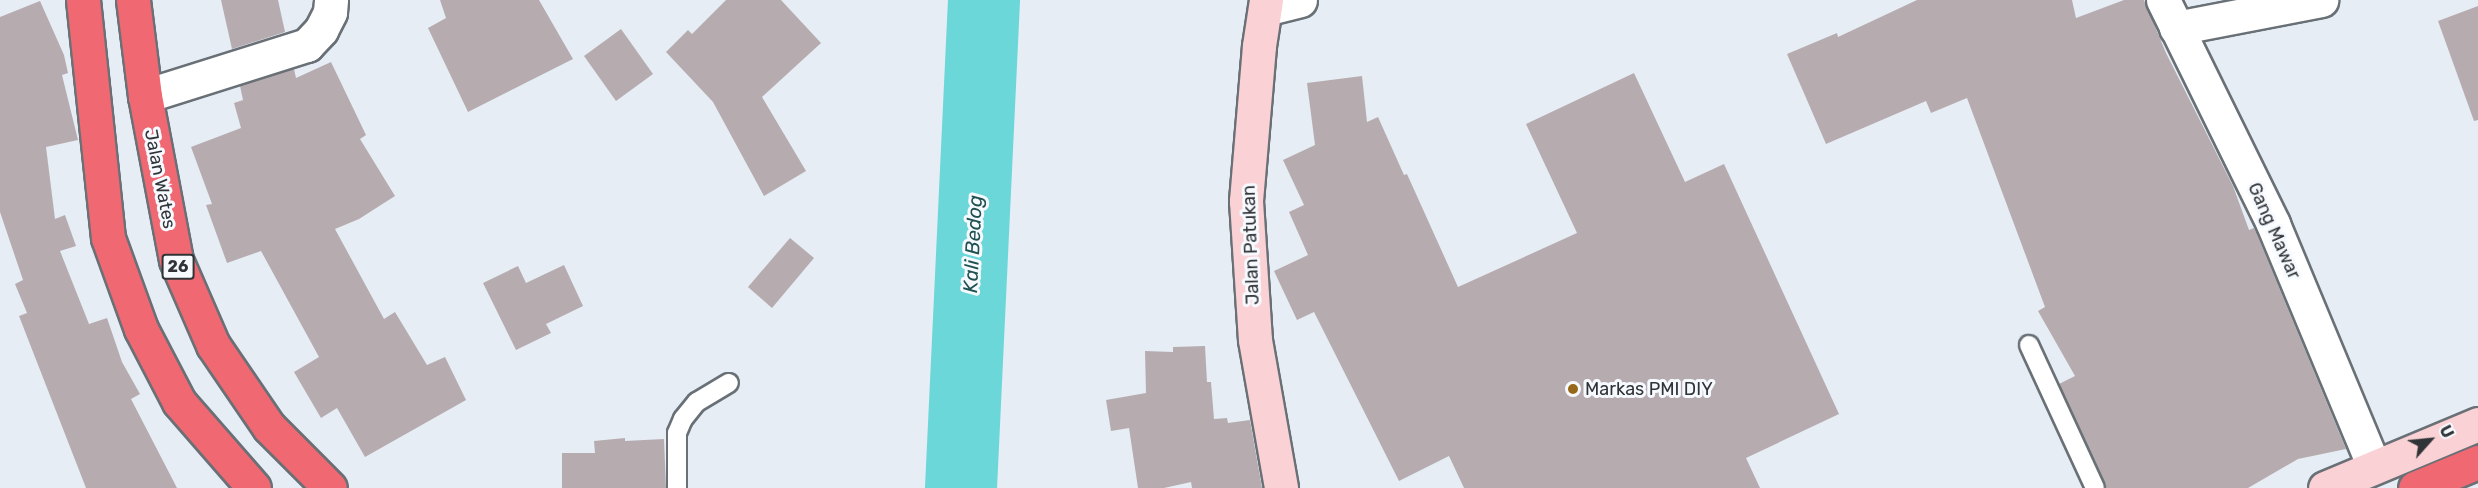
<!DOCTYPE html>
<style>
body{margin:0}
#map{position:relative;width:2478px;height:488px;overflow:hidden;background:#e6edf5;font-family:Rubik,sans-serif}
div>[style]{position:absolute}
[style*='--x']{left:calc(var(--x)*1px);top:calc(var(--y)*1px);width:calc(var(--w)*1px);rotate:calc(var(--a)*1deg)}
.river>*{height:72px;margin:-36px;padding:0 36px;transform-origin:36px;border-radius:36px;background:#6bd7d9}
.building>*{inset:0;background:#b6acaf}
.roads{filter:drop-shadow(2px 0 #697076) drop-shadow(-2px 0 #697076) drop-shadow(0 2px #697076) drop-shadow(0 -2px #697076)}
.lane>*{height:18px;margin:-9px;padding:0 9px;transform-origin:9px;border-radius:9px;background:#fff}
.street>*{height:33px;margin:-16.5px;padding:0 16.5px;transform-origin:16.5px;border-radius:16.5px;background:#fff}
.secondary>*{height:33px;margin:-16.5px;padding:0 16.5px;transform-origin:16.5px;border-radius:16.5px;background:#fad2d5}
.highway>*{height:33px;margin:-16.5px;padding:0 16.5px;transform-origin:16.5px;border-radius:16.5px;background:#ef6872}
.dots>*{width:16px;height:16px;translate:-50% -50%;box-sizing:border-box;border:3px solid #f6faff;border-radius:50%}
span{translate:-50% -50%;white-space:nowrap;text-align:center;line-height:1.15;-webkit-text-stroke:6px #f6faff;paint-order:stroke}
.shield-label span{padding:2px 4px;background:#f6faff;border:2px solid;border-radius:4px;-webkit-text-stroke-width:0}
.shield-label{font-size:16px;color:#313437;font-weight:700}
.street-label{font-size:18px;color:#313437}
.poi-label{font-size:18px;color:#313437}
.left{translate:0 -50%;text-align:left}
.water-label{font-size:20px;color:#205151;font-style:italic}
.north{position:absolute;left:2400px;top:410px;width:60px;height:60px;-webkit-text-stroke:4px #f6faff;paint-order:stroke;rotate:63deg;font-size:16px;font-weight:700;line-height:24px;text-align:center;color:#313437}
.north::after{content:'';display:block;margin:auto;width:21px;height:27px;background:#313437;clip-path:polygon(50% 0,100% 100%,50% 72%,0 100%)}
</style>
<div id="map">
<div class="river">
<i style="--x:961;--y:488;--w:489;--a:-87.3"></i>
</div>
<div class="building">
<i style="clip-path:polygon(221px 0,278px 0,285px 32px,232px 49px)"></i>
<i style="clip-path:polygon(440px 0,539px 0,573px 59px,468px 112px,428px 28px,446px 18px)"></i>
<i style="clip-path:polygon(726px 0,781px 0,821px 43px,762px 97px,806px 171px,764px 196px,713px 102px,666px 52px,688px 30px,692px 34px)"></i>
<i style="clip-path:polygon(1917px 0,2072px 0,2076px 18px,2124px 0,2144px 0,2166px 53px,2233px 186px,2249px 230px,2254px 228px,2256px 232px,2346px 449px,2298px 459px,2248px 488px,2106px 488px,2059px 384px,2075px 376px,2038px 311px,2045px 307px,1967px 98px,1931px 113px,1926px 101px,1826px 144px,1787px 54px,1837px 33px,1838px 37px)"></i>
<i style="clip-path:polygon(40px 1px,64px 55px,68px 73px,62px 75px,78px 140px,46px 147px,55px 219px,65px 215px,76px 246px,60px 251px,89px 324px,107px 318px,122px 362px,140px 394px,131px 399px,177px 488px,86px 488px,19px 316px,27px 313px,15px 284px,23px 280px,0 212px,0 17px)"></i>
<i style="clip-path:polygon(2478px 6px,2478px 120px,2474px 121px,2438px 21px)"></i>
<i style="clip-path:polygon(621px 29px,653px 74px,616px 101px,584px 56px)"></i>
<i style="clip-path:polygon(331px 62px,366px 135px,360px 139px,395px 196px,359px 219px,335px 229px,384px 319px,395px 312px,427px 365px,445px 357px,466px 400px,365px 457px,337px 408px,321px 418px,294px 372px,319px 357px,261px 251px,227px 263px,206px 205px,212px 204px,191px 147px,241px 128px,234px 103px,243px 100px,240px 86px,294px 69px,296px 78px)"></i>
<i style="clip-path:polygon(1634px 73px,1685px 182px,1724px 164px,1839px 414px,1746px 458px,1760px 488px,1464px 488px,1449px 456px,1399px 481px,1314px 312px,1297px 320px,1274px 271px,1308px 255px,1289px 212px,1304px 205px,1283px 160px,1315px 145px,1307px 83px,1362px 76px,1367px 122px,1378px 117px,1404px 175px,1407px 174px,1458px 287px,1577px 233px,1526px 124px)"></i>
<i style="clip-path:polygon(790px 238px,814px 258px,772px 308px,748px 287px)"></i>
<i style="clip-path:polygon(564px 265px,583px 306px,546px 324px,551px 333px,516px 350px,483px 283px,518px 266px,526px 283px)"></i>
<i style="clip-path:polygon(1205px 346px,1207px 382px,1211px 382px,1214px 419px,1227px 418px,1228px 423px,1250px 420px,1262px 488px,1192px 488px,1191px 482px,1164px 488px,1138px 488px,1129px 428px,1111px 431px,1106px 400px,1146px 393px,1145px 351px,1173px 352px,1173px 347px)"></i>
<i style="clip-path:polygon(625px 438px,625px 441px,664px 439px,666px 488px,562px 488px,562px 453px,595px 453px,594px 441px)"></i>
</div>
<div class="roads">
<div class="lane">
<i style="--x:2029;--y:345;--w:157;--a:65.2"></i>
<i style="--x:677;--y:488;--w:55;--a:-90"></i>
<i style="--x:677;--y:433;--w:15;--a:-67"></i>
<i style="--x:683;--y:419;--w:22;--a:-51"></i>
<i style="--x:697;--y:402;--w:37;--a:-31"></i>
</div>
<div class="street">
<i style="--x:2163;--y:0;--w:250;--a:63.8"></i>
<i style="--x:2273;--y:224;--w:263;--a:67.4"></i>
<i style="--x:1265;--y:9;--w:36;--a:-14"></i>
<i style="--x:2176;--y:28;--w:148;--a:-10.9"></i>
<i style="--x:145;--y:96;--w:170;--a:-17.5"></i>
<i style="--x:307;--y:45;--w:21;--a:-47"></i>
<i style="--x:321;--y:30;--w:20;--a:-63"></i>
<i style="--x:330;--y:12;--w:12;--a:-85"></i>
</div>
<div class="secondary">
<i style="--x:1266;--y:0;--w:47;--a:98.7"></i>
<i style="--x:1259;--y:46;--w:156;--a:94.8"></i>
<i style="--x:1246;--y:201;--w:139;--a:86.3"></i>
<i style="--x:1255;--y:340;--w:150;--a:80"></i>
<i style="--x:2325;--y:488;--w:166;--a:-22.7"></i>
</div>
<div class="highway">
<i style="--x:83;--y:0;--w:239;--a:84"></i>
<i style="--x:108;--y:238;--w:97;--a:70.1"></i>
<i style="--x:141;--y:329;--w:82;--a:62.5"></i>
<i style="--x:179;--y:402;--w:114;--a:48.9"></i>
<i style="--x:133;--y:0;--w:97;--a:82.9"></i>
<i style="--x:145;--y:96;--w:167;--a:79.3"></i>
<i style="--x:176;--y:260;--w:93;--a:66.5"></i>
<i style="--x:213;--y:345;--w:99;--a:55.7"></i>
<i style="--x:269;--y:427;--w:86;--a:45"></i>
<i style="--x:2415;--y:488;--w:68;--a:-22.4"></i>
</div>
</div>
<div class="dots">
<i style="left:1573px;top:389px;background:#976819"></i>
</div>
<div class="shield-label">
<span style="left:178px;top:267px">26</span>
</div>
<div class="street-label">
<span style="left:160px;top:179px;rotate:79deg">Jalan Wates</span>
<span style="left:2274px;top:231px;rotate:66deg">Gang Mawar</span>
<span style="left:1251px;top:245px;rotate:-92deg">Jalan Patukan</span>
</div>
<div class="poi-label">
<span class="left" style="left:1585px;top:389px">Markas PMI DIY</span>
</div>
<div class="water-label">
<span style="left:973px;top:244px;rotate:-87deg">Kali Bedog</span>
</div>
<div class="north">U</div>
</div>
